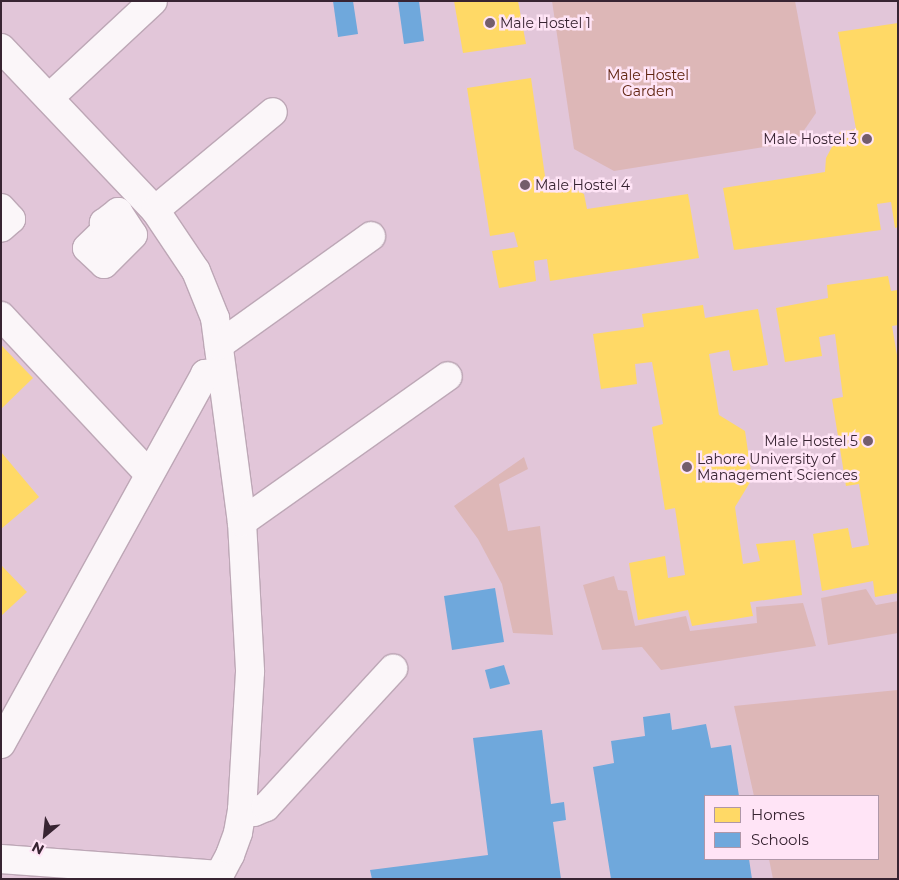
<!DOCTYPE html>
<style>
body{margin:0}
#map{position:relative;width:899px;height:880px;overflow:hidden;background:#e2c6d9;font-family:Montserrat,sans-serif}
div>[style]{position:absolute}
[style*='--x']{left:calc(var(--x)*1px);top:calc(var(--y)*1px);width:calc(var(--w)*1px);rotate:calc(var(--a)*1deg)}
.green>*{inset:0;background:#ddb7b7}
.homes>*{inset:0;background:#ffd966}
.schools>*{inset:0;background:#6fa8dc}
.roads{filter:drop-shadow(1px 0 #bda7b6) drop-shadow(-1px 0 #bda7b6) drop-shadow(0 1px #bda7b6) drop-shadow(0 -1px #bda7b6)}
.street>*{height:28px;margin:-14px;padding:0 14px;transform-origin:14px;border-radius:14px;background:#fbf6f9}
.dots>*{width:14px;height:14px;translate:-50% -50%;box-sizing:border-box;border:2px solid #ffe4f6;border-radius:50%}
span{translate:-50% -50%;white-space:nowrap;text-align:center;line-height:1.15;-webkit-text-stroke:5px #ffe4f6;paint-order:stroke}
.poi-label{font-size:14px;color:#382432}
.left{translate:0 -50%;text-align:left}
.right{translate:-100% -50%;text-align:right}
.park-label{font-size:14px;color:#5f230f}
.frame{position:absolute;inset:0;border:2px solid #382432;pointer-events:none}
.legend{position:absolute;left:704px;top:795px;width:175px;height:65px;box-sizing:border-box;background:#ffe4f6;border:1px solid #af97a8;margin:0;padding:6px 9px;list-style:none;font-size:15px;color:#382432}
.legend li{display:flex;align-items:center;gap:10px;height:25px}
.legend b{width:25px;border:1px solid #af97a8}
.north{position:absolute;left:20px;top:810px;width:50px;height:50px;-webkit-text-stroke:4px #ffe4f6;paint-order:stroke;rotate:208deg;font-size:14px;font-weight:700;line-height:20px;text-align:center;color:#382432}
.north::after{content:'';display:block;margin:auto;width:18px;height:22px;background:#382432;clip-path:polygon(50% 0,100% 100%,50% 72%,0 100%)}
</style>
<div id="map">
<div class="green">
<i style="clip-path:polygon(552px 1px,795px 1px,816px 113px,796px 142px,614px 171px,574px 149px)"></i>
<i style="clip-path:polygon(524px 457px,528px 469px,499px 484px,508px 531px,540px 526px,553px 635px,513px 633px,502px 584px,478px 539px,454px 506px)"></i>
<i style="clip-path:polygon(614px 576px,618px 590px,627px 591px,635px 626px,686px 616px,690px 631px,757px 623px,756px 607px,803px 603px,816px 646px,661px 670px,642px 647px,602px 650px,583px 585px)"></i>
<i style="clip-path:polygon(866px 589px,876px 605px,898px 601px,898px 633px,828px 645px,821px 598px)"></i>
<i style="clip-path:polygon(898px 690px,898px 879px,773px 879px,769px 859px,878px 859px,878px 796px,754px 796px,734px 706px)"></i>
</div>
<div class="homes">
<i style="clip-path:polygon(454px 1px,518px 1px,526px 44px,463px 53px)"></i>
<i style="clip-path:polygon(898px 23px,898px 227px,895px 228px,891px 202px,877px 204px,881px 230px,734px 250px,723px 188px,825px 172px,826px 158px,840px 132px,856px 129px,838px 32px)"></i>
<i style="clip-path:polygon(531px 78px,546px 183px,560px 181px,584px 194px,587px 209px,688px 194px,699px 258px,550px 281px,547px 259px,534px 261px,536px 281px,499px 288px,492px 251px,518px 247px,514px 232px,490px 236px,467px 88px)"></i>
<i style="clip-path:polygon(888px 276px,891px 291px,898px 290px,898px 325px,892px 326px,898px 361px,898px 593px,875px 597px,873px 581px,822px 591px,813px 534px,848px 528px,852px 548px,869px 545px,859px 484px,846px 486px,832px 399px,843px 397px,835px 334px,819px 337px,822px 356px,785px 362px,776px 308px,828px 298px,827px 285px)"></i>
<i style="clip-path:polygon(703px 305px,705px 318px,758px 309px,768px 365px,733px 371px,729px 350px,709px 354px,719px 415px,745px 431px,752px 479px,735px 507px,743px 564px,760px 561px,756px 544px,795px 540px,802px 595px,750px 602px,753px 616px,692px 626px,688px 610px,638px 620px,629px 563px,665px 556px,668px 578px,685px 575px,675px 508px,665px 510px,652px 427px,663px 424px,652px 362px,635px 364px,637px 384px,601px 389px,593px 334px,644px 327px,642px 314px)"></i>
<i style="clip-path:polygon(1px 345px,33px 378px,1px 409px)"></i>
<i style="clip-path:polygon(1px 452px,39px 497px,1px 529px)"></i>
<i style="clip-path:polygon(1px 565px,27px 592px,1px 616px)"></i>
</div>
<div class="schools">
<i style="clip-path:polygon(333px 1px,353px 1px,358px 34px,338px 37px)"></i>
<i style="clip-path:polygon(398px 1px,419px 1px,424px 41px,404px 44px)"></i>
<i style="clip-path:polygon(495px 588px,504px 642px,452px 650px,444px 596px)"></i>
<i style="clip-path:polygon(504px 665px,510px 684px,490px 689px,485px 670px)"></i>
<i style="clip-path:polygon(670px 713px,672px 730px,706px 724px,711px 748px,731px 745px,739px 796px,705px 796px,705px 859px,749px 859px,752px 879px,611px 879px,593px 767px,614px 763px,611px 741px,645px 736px,643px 717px)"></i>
<i style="clip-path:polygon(542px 730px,551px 804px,564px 802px,566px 820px,553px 822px,561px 879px,372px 879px,370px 870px,488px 855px,473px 738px)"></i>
</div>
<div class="roads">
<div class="street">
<i style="--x:1;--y:48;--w:224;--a:46.5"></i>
<i style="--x:155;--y:210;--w:73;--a:56.1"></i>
<i style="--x:196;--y:271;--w:51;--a:68"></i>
<i style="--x:215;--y:318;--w:206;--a:82.5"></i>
<i style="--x:242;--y:522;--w:150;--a:86.9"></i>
<i style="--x:250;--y:672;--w:138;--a:93.3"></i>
<i style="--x:242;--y:810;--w:23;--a:100"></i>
<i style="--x:238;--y:833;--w:23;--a:110"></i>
<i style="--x:230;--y:855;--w:27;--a:118"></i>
<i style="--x:49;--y:98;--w:142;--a:-43"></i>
<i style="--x:1;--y:208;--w:15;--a:48"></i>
<i style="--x:11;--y:219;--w:13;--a:138"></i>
<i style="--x:155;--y:210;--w:153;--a:-39.7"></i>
<i style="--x:118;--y:212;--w:27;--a:57"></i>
<i style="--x:133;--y:235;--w:41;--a:135"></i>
<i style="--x:104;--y:264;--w:23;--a:-137"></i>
<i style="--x:87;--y:248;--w:28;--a:-44"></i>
<i style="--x:107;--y:229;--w:7;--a:-117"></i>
<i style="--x:104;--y:223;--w:18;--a:-38"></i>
<i style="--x:1;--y:316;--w:216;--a:46.9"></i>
<i style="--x:219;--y:345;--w:187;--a:-35.6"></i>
<i style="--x:242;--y:522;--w:252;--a:-35.3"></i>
<i style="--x:1;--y:744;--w:423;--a:-61.1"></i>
<i style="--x:205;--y:374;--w:16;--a:4"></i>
<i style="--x:242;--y:810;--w:12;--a:9"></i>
<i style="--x:254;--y:812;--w:13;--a:-23"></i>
<i style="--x:266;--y:807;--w:188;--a:-47.4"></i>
<i style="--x:1;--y:859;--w:219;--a:4.2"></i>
</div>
</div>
<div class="dots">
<i style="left:490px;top:23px;background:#745d6c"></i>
<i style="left:867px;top:139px;background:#745d6c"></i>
<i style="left:525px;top:185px;background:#745d6c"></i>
<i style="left:868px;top:441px;background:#745d6c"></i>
<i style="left:687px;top:467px;background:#745d6c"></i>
</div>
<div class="poi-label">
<span class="left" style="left:500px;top:23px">Male Hostel 1</span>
<span class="right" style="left:857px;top:139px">Male Hostel 3</span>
<span class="left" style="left:535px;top:185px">Male Hostel 4</span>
<span class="right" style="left:858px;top:441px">Male Hostel 5</span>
<span class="left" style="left:697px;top:467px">Lahore University of<br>Management Sciences</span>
</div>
<div class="park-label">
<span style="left:648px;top:83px">Male Hostel<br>Garden</span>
</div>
<div class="frame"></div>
<ul class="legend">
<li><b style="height:14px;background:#ffd966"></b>Homes</li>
<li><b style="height:14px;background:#6fa8dc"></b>Schools</li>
</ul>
<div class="north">N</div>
</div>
